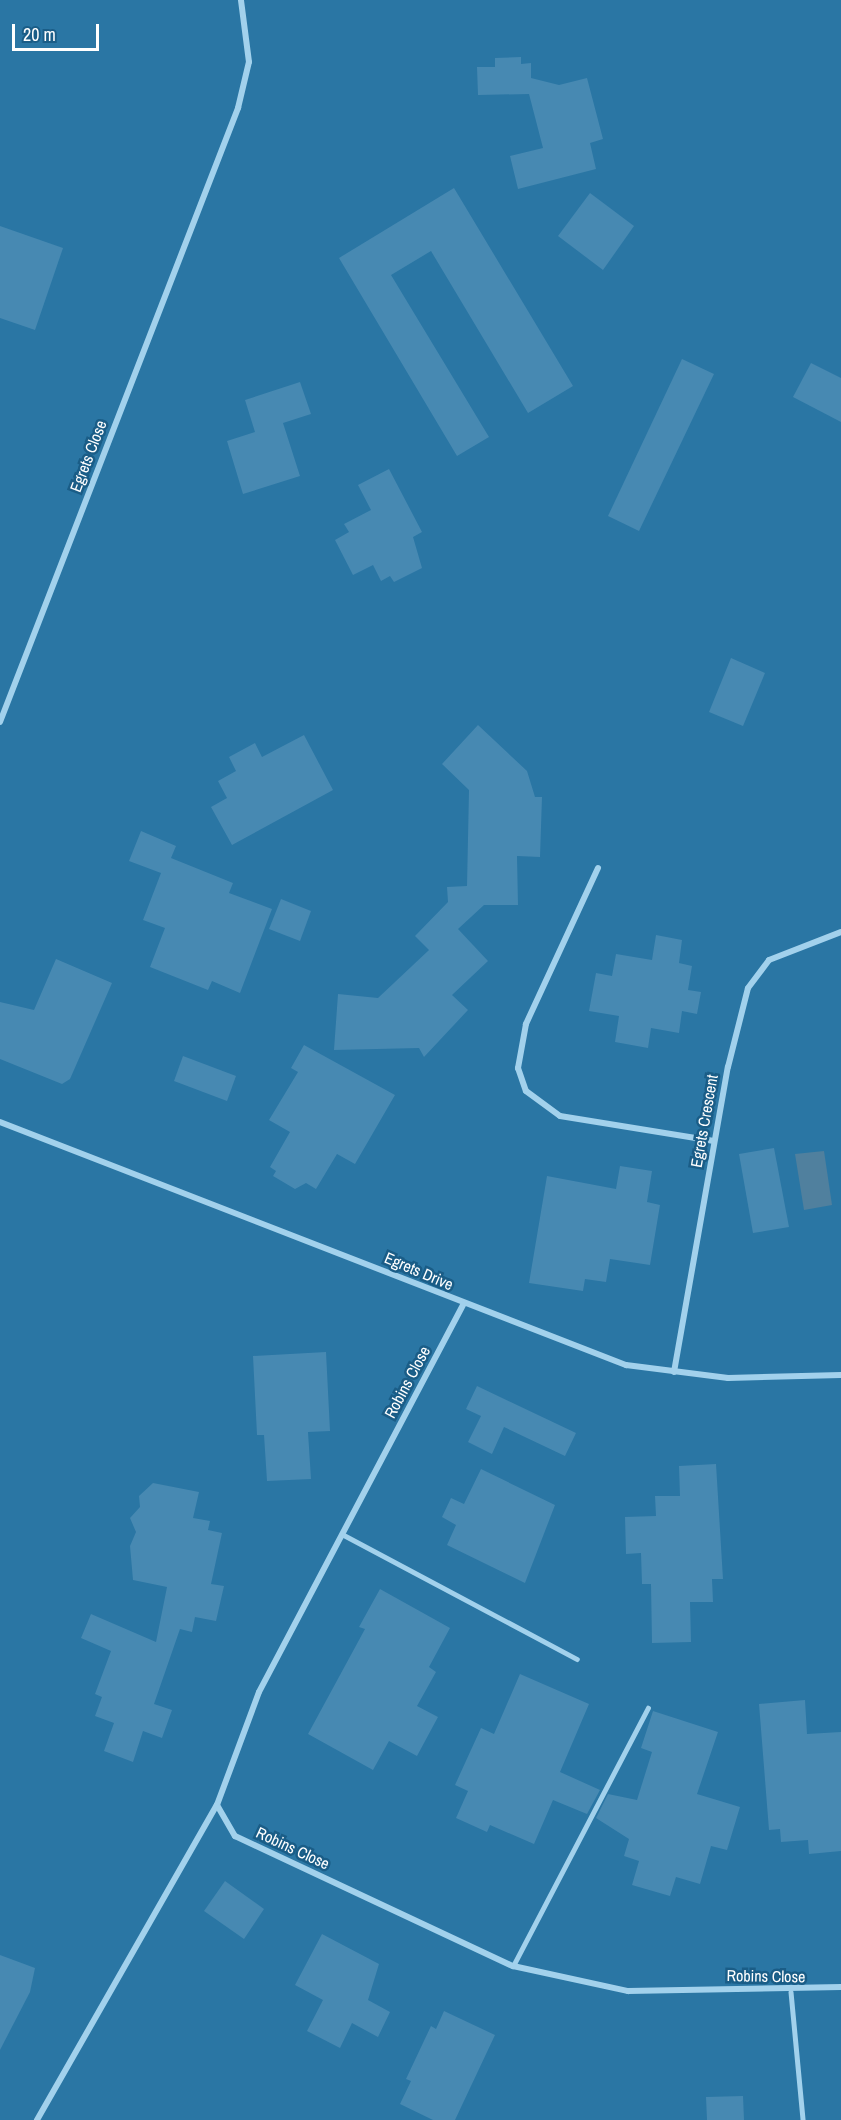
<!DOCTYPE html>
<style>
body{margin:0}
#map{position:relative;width:841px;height:2120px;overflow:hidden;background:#1a5d87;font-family:"Archivo Narrow",sans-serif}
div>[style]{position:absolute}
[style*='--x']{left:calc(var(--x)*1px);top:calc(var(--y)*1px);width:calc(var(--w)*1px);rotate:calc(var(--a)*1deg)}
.green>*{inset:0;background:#2a76a4}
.water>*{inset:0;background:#50809e}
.building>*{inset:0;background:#4789b2}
.lane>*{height:4.5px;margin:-2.25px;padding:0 2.25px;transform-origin:2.25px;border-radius:2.25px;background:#a2d1ec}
.street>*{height:6px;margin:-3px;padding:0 3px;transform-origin:3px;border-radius:3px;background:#a2d1ec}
span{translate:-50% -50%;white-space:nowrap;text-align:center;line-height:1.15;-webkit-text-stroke:5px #1a5d87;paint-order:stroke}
.street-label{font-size:16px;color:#fff}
.scale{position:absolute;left:12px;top:24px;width:87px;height:27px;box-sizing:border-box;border:3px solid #fff;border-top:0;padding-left:8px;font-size:18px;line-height:21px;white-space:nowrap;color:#fff;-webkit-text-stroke:4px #1a5d87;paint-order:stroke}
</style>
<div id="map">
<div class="green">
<i style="clip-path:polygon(0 0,841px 0,841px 2120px,0 2120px)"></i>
</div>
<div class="water">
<i style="clip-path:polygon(824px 1151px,832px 1205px,804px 1210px,795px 1154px)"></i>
</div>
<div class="building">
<i style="clip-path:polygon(521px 57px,521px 64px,531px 63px,531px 78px,559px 85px,587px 78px,603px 139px,590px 143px,596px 169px,518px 189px,510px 156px,543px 148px,529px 94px,478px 95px,477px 67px,495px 67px,495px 58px)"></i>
<i style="clip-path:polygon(454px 188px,573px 386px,528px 413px,431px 251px,391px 275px,489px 437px,457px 456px,339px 258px)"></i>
<i style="clip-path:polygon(590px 193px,634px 226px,603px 270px,558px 236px)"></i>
<i style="clip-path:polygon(0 226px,63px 248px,35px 330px,0 318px)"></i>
<i style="clip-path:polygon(682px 359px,714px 374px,639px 531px,608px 516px)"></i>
<i style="clip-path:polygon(811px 363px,841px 378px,841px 422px,793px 397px)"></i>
<i style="clip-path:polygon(300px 382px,311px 414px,283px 423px,300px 476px,243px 494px,227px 441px,255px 432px,245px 400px)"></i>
<i style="clip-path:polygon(389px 469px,422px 532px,413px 537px,422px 568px,394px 582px,390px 576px,381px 581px,373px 565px,353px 575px,335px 540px,349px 532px,344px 524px,371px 510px,358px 485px)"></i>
<i style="clip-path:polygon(731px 658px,765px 673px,743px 726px,709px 712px)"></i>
<i style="clip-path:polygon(478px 725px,527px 771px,535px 797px,542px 797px,540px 857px,517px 856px,518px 905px,484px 905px,458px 929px,488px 961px,452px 995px,468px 1010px,424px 1057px,419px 1048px,334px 1050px,338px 994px,378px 998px,429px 950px,415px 936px,448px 902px,447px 887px,467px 886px,469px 790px,442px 764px)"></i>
<i style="clip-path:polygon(304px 735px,333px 790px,232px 845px,211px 807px,227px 798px,218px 781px,236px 771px,229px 757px,255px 743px,262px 757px)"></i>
<i style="clip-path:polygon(141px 831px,176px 846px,171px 858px,233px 883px,229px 893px,272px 909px,240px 993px,212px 981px,208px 990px,150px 967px,165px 928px,143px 920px,161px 873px,129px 861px)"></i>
<i style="clip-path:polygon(281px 899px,311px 911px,300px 941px,269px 929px)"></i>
<i style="clip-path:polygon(656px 935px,682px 940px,679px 963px,692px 966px,688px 990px,701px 992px,697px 1014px,682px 1011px,679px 1033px,651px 1028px,648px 1048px,615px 1042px,619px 1016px,589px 1011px,596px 973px,612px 976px,616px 954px,652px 960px)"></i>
<i style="clip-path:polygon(56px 959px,112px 983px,70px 1079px,62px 1084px,0 1059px,0 1002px,34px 1010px)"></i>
<i style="clip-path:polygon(304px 1045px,395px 1095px,355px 1164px,337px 1154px,316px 1189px,306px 1183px,295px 1189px,273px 1176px,276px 1171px,270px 1167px,290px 1132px,269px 1120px,298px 1072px,291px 1068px)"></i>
<i style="clip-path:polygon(183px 1056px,236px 1076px,227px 1101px,174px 1081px)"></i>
<i style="clip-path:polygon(774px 1148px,789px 1227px,753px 1233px,739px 1154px)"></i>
<i style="clip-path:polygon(620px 1166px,652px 1171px,647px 1202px,660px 1205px,650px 1265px,610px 1259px,606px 1282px,585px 1279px,583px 1291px,529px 1283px,547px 1176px,616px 1189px)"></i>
<i style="clip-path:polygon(326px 1352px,330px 1431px,308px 1432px,311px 1479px,267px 1481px,264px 1435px,257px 1435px,253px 1356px)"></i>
<i style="clip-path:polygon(477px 1386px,576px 1433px,565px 1456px,504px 1427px,492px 1454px,468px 1442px,481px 1416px,466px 1409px)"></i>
<i style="clip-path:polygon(716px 1464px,723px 1579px,712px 1579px,713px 1602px,690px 1602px,691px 1642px,652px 1643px,651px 1584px,642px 1584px,641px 1553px,626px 1554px,625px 1517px,656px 1516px,655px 1496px,680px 1496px,679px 1466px)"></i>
<i style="clip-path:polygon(481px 1469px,555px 1505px,525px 1583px,447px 1545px,456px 1525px,442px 1517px,451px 1498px,464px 1504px)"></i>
<i style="clip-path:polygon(153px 1483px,199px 1492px,193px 1518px,210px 1521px,208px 1530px,222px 1533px,211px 1584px,224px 1586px,216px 1621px,195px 1617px,192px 1632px,180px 1629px,154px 1704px,172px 1710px,162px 1738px,143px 1731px,133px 1762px,104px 1751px,114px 1723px,95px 1716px,102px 1697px,95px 1694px,111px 1651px,81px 1638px,91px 1614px,156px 1642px,167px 1587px,133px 1580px,130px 1546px,136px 1532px,130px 1518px,140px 1507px,139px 1496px)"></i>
<i style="clip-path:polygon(380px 1589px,450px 1628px,429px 1667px,436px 1672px,417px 1706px,438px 1717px,417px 1756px,389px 1741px,373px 1770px,308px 1734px,365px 1629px,359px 1627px)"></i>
<i style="clip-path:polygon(520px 1674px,589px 1704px,560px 1772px,600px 1790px,587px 1814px,553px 1800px,534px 1844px,490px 1825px,487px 1832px,456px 1818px,468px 1791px,455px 1785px,481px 1728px,494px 1734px)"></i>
<i style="clip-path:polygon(805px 1700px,807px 1734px,841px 1732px,841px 1851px,809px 1854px,808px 1840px,781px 1842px,780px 1829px,769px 1830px,759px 1704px)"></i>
<i style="clip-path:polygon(653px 1711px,718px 1732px,697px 1794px,740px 1807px,727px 1850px,711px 1846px,700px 1884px,676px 1877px,670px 1896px,632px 1885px,639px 1861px,624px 1856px,629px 1839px,596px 1818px,608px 1794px,637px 1800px,652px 1752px,641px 1748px)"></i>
<i style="clip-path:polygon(225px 1881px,264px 1909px,244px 1939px,204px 1911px)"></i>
<i style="clip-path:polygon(322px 1934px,379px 1964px,368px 2000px,390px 2012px,378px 2037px,352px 2023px,340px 2048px,307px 2031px,323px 2000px,295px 1985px)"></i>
<i style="clip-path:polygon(0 1955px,35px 1968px,30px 1992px,0 2050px)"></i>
<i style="clip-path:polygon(444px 2011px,495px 2035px,455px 2120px,433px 2120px,400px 2104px,411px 2081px,406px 2079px,431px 2026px,436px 2029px)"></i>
<i style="clip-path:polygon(743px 2096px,744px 2120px,707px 2120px,706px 2097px)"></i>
</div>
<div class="lane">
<i style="--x:342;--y:1534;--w:266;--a:28"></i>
<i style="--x:513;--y:1966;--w:291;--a:-62.4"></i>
<i style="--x:791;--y:1992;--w:129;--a:84.6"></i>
</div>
<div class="street">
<i style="--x:0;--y:722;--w:659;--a:-68.81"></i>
<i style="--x:238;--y:108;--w:47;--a:-76.6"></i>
<i style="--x:249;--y:62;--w:63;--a:-97.4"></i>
<i style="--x:598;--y:868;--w:172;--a:114.8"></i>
<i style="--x:526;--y:1024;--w:45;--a:100.3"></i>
<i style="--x:518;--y:1068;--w:24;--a:71"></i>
<i style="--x:526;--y:1091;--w:42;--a:36.3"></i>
<i style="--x:560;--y:1116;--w:156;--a:9.2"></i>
<i style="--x:0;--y:1122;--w:672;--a:21.22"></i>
<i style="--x:626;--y:1365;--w:103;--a:7.3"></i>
<i style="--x:728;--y:1378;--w:113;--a:-1.5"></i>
<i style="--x:463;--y:1305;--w:437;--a:117.8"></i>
<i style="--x:259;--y:1692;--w:121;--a:110.4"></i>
<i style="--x:217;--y:1805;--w:36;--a:60"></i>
<i style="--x:235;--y:1836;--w:307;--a:25.1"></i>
<i style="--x:513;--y:1966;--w:118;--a:12.3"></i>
<i style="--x:628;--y:1991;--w:213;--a:-1.1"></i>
<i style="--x:674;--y:1372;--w:310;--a:-80"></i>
<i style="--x:728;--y:1067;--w:81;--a:-75.8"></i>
<i style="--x:748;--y:988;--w:35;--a:-53"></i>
<i style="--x:769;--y:960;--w:77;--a:-21.3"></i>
<i style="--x:37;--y:2120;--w:363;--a:-60.3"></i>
</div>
<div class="street-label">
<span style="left:88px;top:456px;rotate:-69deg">Egrets Close</span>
<span style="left:704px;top:1121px;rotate:-80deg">Egrets Crescent</span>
<span style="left:419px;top:1271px;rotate:23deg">Egrets Drive</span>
<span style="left:407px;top:1382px;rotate:-62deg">Robins Close</span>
<span style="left:293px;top:1848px;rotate:25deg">Robins Close</span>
<span style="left:766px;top:1976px;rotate:1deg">Robins Close</span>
</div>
<div class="scale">20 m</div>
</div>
